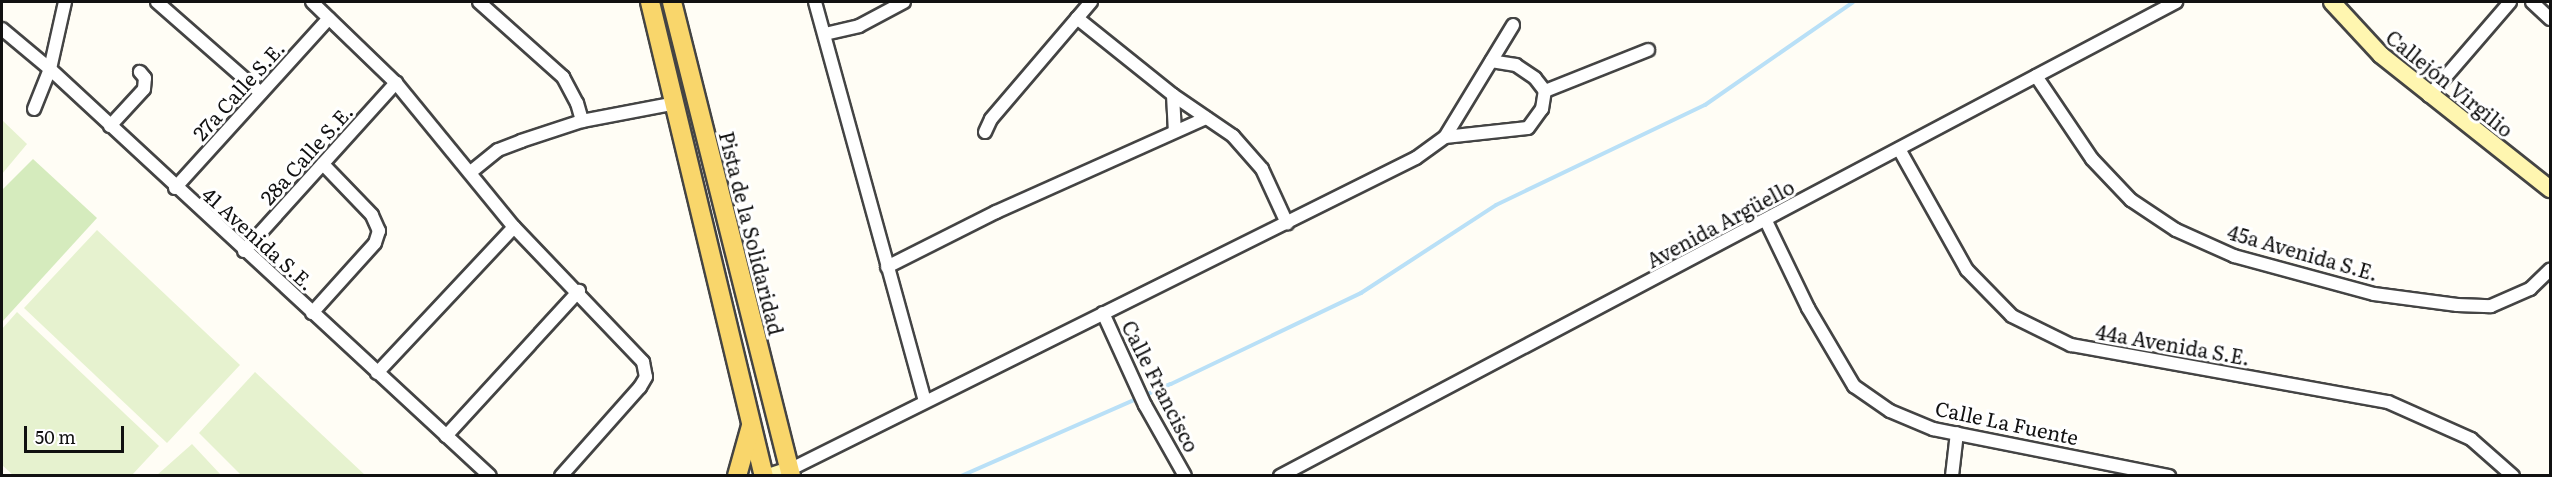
<!DOCTYPE html>
<meta charset="utf-8">
<style>
body{margin:0}
#map{position:relative;width:2552px;height:477px;overflow:hidden;background:#fffdf5;font-family:Literata,serif}
div>[style]{position:absolute}
[style*='--x']{left:calc(var(--x)*1px);top:calc(var(--y)*1px);width:calc(var(--w)*1px);rotate:calc(var(--a)*1deg)}
.green>*{inset:0;background:#d5ebbd}
.pitch>*{inset:0;background:#e6f2cf}
.stream>*{height:4px;margin:-2px;padding:0 2px;transform-origin:2px;border-radius:2px;background:#b9e0f7}
.roads{filter:drop-shadow(2px 0 #444) drop-shadow(-2px 0 #444) drop-shadow(0 2px #444) drop-shadow(0 -2px #444)}
.street>*{height:12px;margin:-6px;padding:0 6px;transform-origin:6px;border-radius:6px;background:#fff}
.secondary>*{height:16px;margin:-8px;padding:0 8px;transform-origin:8px;border-radius:8px;background:#fff6b0}
.primary>*{height:18px;margin:-9px;padding:0 9px;transform-origin:9px;border-radius:9px;background:#f9d66b}
span{translate:-50% -50%;white-space:nowrap;text-align:center;line-height:1.15;-webkit-text-stroke:6px #fff;paint-order:stroke}
.street-label{font-size:20px;color:#111}
.frame{position:absolute;inset:0;border:3px solid #111;pointer-events:none}
.scale{position:absolute;left:24px;top:426px;width:100px;height:27px;box-sizing:border-box;border:3px solid #111;border-top:0;padding-left:8px;font-size:18px;line-height:21px;white-space:nowrap;color:#111;-webkit-text-stroke:4px #fff;paint-order:stroke}
</style>
<div id="map">
<div class="green">
<i style="clip-path:polygon(33px 159px,97px 218px,2px 322px,2px 190px)"></i>
</div>
<div class="pitch">
<i style="clip-path:polygon(2px 120px,27px 144px,2px 174px)"></i>
<i style="clip-path:polygon(97px 230px,240px 365px,167px 443px,24px 308px)"></i>
<i style="clip-path:polygon(17px 312px,159px 446px,132px 475px,13px 475px,2px 465px,2px 329px)"></i>
<i style="clip-path:polygon(255px 372px,365px 475px,241px 475px,199px 433px)"></i>
<i style="clip-path:polygon(192px 444px,221px 475px,157px 475px)"></i>
</div>
<div class="stream">
<i style="--x:961;--y:476;--w:229;--a:-23.7"></i>
<i style="--x:1171;--y:384;--w:211;--a:-25.6"></i>
<i style="--x:1361;--y:293;--w:161;--a:-33.1"></i>
<i style="--x:1496;--y:205;--w:232;--a:-25.6"></i>
<i style="--x:1705;--y:105;--w:180;--a:-34.8"></i>
</div>
<div class="roads">
<div class="street">
<i style="--x:157;--y:2;--w:138;--a:41.2"></i>
<i style="--x:312;--y:2;--w:117;--a:44"></i>
<i style="--x:396;--y:83;--w:186;--a:50.7"></i>
<i style="--x:514;--y:227;--w:187;--a:46.3"></i>
<i style="--x:643;--y:362;--w:15;--a:79"></i>
<i style="--x:646;--y:377;--w:12;--a:121"></i>
<i style="--x:640;--y:387;--w:119;--a:131.6"></i>
<i style="--x:479;--y:2;--w:113;--a:41.8"></i>
<i style="--x:563;--y:77;--w:30;--a:62"></i>
<i style="--x:577;--y:103;--w:19;--a:74"></i>
<i style="--x:815;--y:2;--w:413;--a:74.6"></i>
<i style="--x:2532;--y:2;--w:25;--a:43"></i>
<i style="--x:1077;--y:18;--w:123;--a:38.7"></i>
<i style="--x:1173;--y:95;--w:73;--a:34.3"></i>
<i style="--x:1233;--y:136;--w:44;--a:48.7"></i>
<i style="--x:1262;--y:169;--w:60;--a:65.2"></i>
<i style="--x:2;--y:29;--w:62;--a:39.8"></i>
<i style="--x:50;--y:69;--w:599;--a:42.77"></i>
<i style="--x:825;--y:34;--w:35;--a:-13"></i>
<i style="--x:859;--y:26;--w:51;--a:-28.1"></i>
<i style="--x:2036;--y:76;--w:100;--a:56"></i>
<i style="--x:2092;--y:159;--w:57;--a:46.4"></i>
<i style="--x:2131;--y:200;--w:54;--a:33.7"></i>
<i style="--x:2176;--y:230;--w:64;--a:24.1"></i>
<i style="--x:2234;--y:256;--w:145;--a:15.2"></i>
<i style="--x:2374;--y:294;--w:84;--a:7.5"></i>
<i style="--x:2457;--y:305;--w:34;--a:2"></i>
<i style="--x:2491;--y:306;--w:43;--a:-23.6"></i>
<i style="--x:2530;--y:289;--w:28;--a:-44"></i>
<i style="--x:1545;--y:91;--w:111;--a:-21.7"></i>
<i style="--x:1173;--y:95;--w:35;--a:87"></i>
<i style="--x:2429;--y:96;--w:124;--a:-49.2"></i>
<i style="--x:34;--y:109;--w:43;--a:-68.2"></i>
<i style="--x:50;--y:69;--w:69;--a:-77.4"></i>
<i style="--x:110;--y:126;--w:50;--a:-47.4"></i>
<i style="--x:144;--y:89;--w:11;--a:-85"></i>
<i style="--x:145;--y:78;--w:8;--a:-130"></i>
<i style="--x:985;--y:132;--w:14;--a:-65"></i>
<i style="--x:991;--y:119;--w:154;--a:-49.5"></i>
<i style="--x:1445;--y:137;--w:83;--a:-6.2"></i>
<i style="--x:1528;--y:128;--w:24;--a:-54"></i>
<i style="--x:1542;--y:109;--w:18;--a:-81"></i>
<i style="--x:1545;--y:91;--w:16;--a:-128"></i>
<i style="--x:1535;--y:78;--w:23;--a:-146"></i>
<i style="--x:1516;--y:65;--w:25;--a:-171"></i>
<i style="--x:1899;--y:149;--w:139;--a:60.7"></i>
<i style="--x:1967;--y:270;--w:64;--a:45.6"></i>
<i style="--x:2012;--y:316;--w:66;--a:26.2"></i>
<i style="--x:2071;--y:345;--w:322;--a:10.2"></i>
<i style="--x:2388;--y:402;--w:91;--a:24"></i>
<i style="--x:2471;--y:439;--w:56;--a:41.4"></i>
<i style="--x:472;--y:171;--w:33;--a:-39"></i>
<i style="--x:498;--y:150;--w:25;--a:-21"></i>
<i style="--x:521;--y:141;--w:64;--a:-18.2"></i>
<i style="--x:582;--y:121;--w:96;--a:-10.8"></i>
<i style="--x:175;--y:188;--w:229;--a:-47.8"></i>
<i style="--x:1766;--y:221;--w:97;--a:64.2"></i>
<i style="--x:1808;--y:308;--w:91;--a:59.5"></i>
<i style="--x:1854;--y:386;--w:44;--a:34.8"></i>
<i style="--x:1890;--y:411;--w:47;--a:22.7"></i>
<i style="--x:1933;--y:429;--w:241;--a:11.3"></i>
<i style="--x:244;--y:251;--w:227;--a:-47.9"></i>
<i style="--x:887;--y:267;--w:122;--a:-26.8"></i>
<i style="--x:996;--y:212;--w:230;--a:-24.1"></i>
<i style="--x:312;--y:313;--w:94;--a:-48"></i>
<i style="--x:375;--y:243;--w:13;--a:-72"></i>
<i style="--x:379;--y:231;--w:17;--a:-114"></i>
<i style="--x:372;--y:215;--w:71;--a:-133.9"></i>
<i style="--x:1103;--y:313;--w:101;--a:65.5"></i>
<i style="--x:1145;--y:405;--w:81;--a:60.6"></i>
<i style="--x:377;--y:373;--w:200;--a:-46.8"></i>
<i style="--x:446;--y:436;--w:197;--a:-47.5"></i>
<i style="--x:789;--y:470;--w:700;--a:-26.46"></i>
<i style="--x:1416;--y:158;--w:36;--a:-36"></i>
<i style="--x:1445;--y:137;--w:131;--a:-58.7"></i>
<i style="--x:1280;--y:476;--w:1014;--a:-27.88"></i>
<i style="--x:1952;--y:476;--w:43;--a:-83.4"></i>
</div>
<div class="secondary">
<i style="--x:2332;--y:2;--w:72;--a:47.2"></i>
<i style="--x:2381;--y:55;--w:216;--a:38.4"></i>
<i style="--x:771;--y:476;--w:19;--a:-18"></i>
</div>
<div class="primary">
<i style="--x:650;--y:2;--w:488;--a:76.5"></i>
<i style="--x:672;--y:2;--w:489;--a:75.9"></i>
<i style="--x:737;--y:476;--w:52;--a:-74.4"></i>
</div>
</div>
<div class="street-label">
<span style="left:2450px;top:83px;rotate:39deg">Callejón Virgilio</span>
<span style="left:238px;top:90px;rotate:-48deg">27a Calle S.E.</span>
<span style="left:306px;top:154px;rotate:-48deg">28a Calle S.E.</span>
<span style="left:1720px;top:223px;rotate:-28deg">Avenida Argüello</span>
<span style="left:752px;top:233px;rotate:76deg">Pista de la Solidaridad</span>
<span style="left:259px;top:238px;rotate:42deg">41 Avenida S.E.</span>
<span style="left:2303px;top:252px;rotate:16deg">45a Avenida S.E.</span>
<span style="left:2173px;top:344px;rotate:10deg">44a Avenida S.E.</span>
<span style="left:1161px;top:386px;rotate:63deg">Calle Francisco</span>
<span style="left:2007px;top:422px;rotate:12deg">Calle La Fuente</span>
</div>
<div class="frame"></div>
<div class="scale">50 m</div>
</div>
